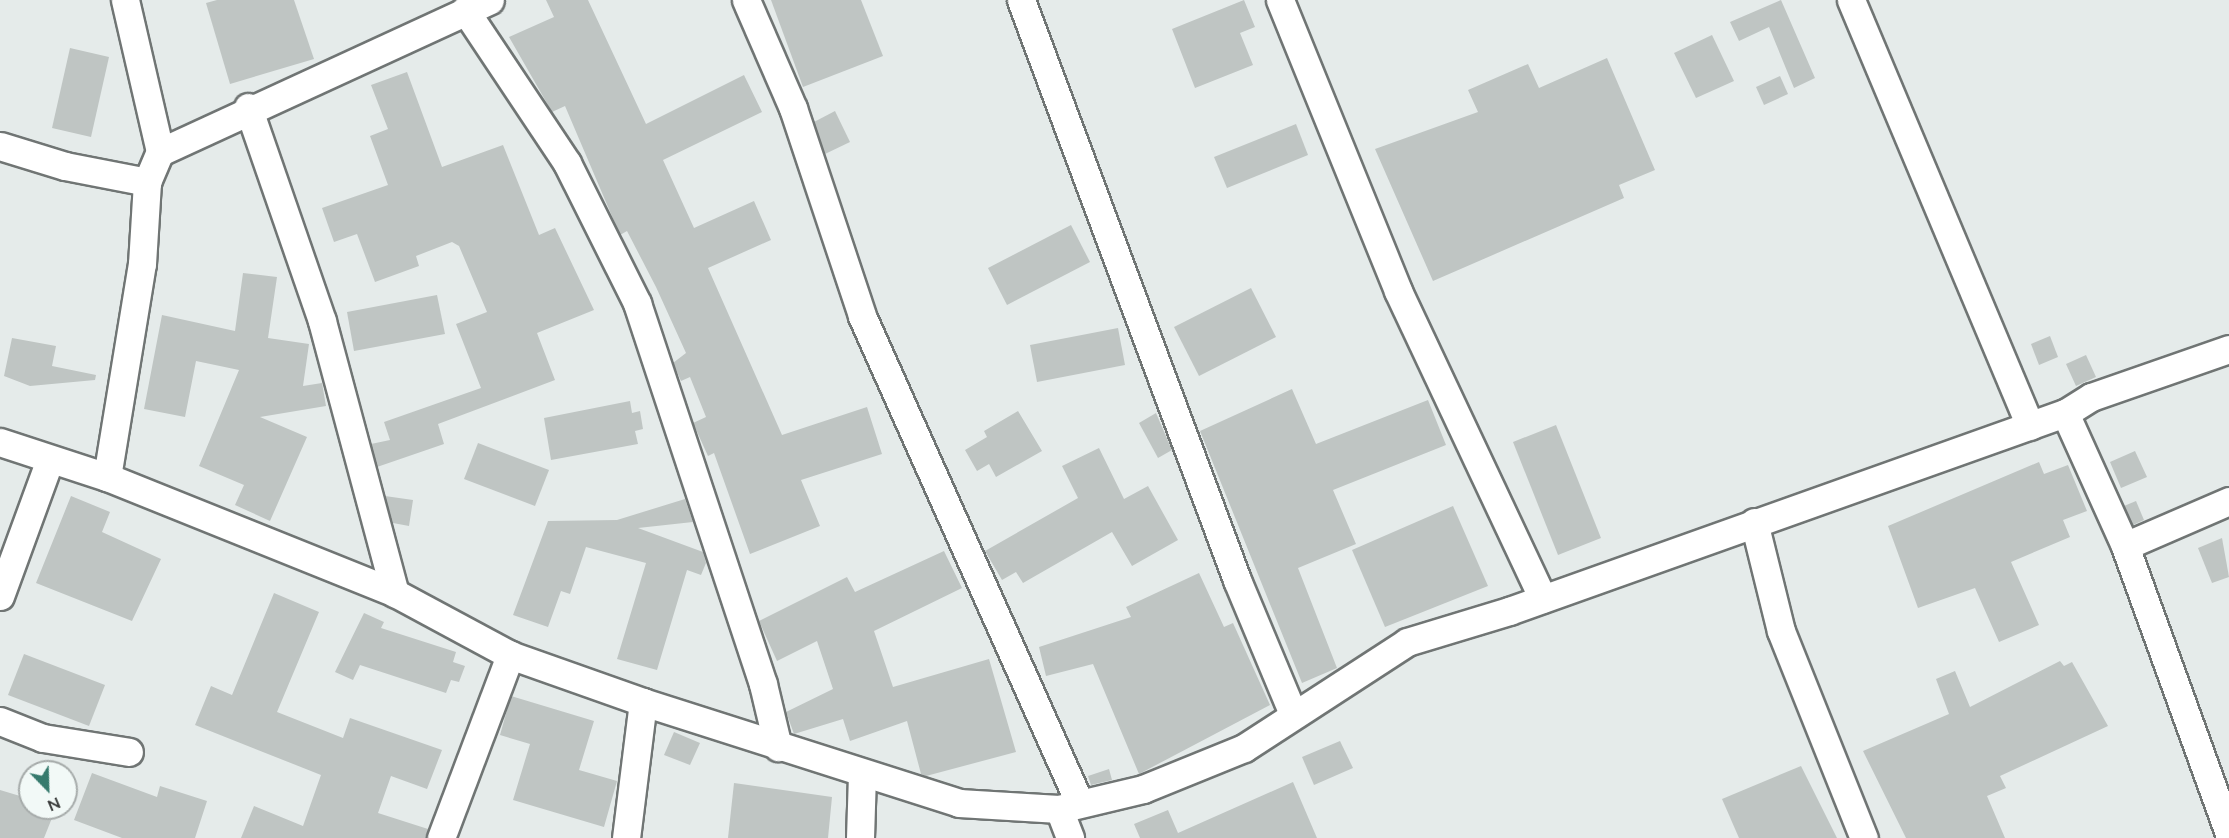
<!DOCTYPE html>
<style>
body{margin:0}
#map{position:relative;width:2229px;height:838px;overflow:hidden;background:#e5ebea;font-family:Mulish,sans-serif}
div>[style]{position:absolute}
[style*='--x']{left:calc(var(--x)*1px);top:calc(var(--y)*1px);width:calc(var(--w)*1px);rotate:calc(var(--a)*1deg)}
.building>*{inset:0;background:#bfc5c3}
.roads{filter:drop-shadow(2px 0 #707574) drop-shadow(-2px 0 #707574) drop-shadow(0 2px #707574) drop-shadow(0 -2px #707574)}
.minor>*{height:27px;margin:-13.5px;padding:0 13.5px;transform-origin:13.5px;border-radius:13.5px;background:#fff}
span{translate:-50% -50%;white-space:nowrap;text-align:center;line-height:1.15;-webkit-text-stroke:6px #f2f9f7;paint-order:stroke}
.north{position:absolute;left:18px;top:760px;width:60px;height:60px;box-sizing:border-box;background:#f2f9f7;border:2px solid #a6abaa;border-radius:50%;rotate:157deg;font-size:16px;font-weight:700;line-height:24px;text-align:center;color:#353736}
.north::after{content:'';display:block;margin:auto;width:21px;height:27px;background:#367a6d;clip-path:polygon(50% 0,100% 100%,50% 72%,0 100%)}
</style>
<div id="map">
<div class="building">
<i style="clip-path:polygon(217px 0,294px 0,314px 59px,230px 84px,206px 3px)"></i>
<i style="clip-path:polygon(546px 0,588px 0,646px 124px,744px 75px,762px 112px,663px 160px,694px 228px,754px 201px,771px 240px,708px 268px,782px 435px,867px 407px,882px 454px,801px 480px,820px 526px,750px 554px,714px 453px,708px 456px,693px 423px,706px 417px,690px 377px,681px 381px,673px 363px,686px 353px,656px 287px,627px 231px,620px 235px,565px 106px,552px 112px,509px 37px,554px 17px)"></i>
<i style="clip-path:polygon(771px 0,861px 0,883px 56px,803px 87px)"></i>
<i style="clip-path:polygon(1244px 0,1255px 27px,1240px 33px,1253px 65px,1195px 88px,1172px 29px)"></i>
<i style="clip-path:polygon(1781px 0,1815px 78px,1794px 88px,1769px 27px,1739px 41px,1730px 22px)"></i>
<i style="clip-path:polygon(1712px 35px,1734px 81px,1696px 98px,1674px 53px)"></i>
<i style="clip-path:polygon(70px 48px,109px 57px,91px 137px,52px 128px)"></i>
<i style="clip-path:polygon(1607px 58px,1655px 170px,1619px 185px,1624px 198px,1433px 281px,1375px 149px,1478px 112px,1468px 90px,1528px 64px,1539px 88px)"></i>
<i style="clip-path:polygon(407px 72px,442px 167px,503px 145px,539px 235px,555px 228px,594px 310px,537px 333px,555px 380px,438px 424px,444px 444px,377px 467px,371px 444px,390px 440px,384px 422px,481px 388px,456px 324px,487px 312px,459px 246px,452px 242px,416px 256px,419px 266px,375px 282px,357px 234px,334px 242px,322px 208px,388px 185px,370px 136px,388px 129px,371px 85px)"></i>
<i style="clip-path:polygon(1780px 76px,1788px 94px,1764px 105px,1756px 87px)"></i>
<i style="clip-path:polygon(835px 111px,850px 142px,825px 154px,814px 122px)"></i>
<i style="clip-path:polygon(1296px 124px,1308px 155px,1227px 188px,1214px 157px)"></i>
<i style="clip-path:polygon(1071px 225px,1090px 262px,1007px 305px,988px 268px)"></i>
<i style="clip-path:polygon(243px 273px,277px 277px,268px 338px,309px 344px,303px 386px,322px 383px,326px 406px,260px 417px,307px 437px,270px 521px,235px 505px,244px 485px,199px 466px,239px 370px,196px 361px,185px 417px,144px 409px,162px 315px,235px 331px)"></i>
<i style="clip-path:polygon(1251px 288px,1276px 337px,1199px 376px,1174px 327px)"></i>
<i style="clip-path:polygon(437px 295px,445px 334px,354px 351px,347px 312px)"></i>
<i style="clip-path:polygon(1118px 328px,1125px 365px,1037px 382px,1030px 345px)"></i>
<i style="clip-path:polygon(2050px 336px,2058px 357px,2039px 365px,2031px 344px)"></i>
<i style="clip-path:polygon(12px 338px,56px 346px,52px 366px,96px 375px,95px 380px,30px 386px,4px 376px)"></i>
<i style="clip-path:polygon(2086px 355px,2096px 377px,2076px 386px,2066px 364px)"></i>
<i style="clip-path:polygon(1292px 389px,1316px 444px,1428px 400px,1446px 445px,1333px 490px,1356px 544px,1298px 568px,1337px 668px,1302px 683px,1200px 431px)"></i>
<i style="clip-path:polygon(630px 401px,632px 413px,640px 411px,643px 429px,635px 431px,638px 444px,551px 460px,544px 418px)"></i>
<i style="clip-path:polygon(1018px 411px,1042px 451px,996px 477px,989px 464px,977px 471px,965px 450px,987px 437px,984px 431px)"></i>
<i style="clip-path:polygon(1156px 413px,1172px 450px,1158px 458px,1139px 423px)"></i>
<i style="clip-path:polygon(1556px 425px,1601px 538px,1558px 555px,1513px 442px)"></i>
<i style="clip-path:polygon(478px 443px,549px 470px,535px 506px,464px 479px)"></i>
<i style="clip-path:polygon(1099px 448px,1124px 499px,1148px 486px,1178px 540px,1132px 566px,1112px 532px,1023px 583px,1016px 572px,1002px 580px,985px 551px,1078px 498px,1062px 466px)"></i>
<i style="clip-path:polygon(2135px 451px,2147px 477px,2121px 488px,2110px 462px)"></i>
<i style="clip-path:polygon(2039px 462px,2044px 474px,2068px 465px,2087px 511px,2063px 520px,2070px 537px,2011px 562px,2039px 625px,1999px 642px,1975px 588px,1918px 608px,1888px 526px)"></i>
<i style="clip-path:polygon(71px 496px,110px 512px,102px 532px,161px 559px,132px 621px,36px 583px)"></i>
<i style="clip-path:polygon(385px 496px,413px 500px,409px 526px,393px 523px)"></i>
<i style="clip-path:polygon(685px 499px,693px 522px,638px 528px,703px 552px,706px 563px,701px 575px,687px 570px,657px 670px,617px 659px,646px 563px,586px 547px,570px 594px,561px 591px,548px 627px,513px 615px,548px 521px,617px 520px)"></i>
<i style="clip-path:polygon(2136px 501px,2144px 520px,2133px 525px,2124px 506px)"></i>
<i style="clip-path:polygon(1453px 506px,1488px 586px,1385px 627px,1352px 550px)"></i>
<i style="clip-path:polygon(2222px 538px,2229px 577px,2212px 583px,2198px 548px)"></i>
<i style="clip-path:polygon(944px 551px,962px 588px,874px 631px,893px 687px,989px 659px,1016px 752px,926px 776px,921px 774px,907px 721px,850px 741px,843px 719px,794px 734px,786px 712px,833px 689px,817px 641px,777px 661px,759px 621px,847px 577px,855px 592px)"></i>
<i style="clip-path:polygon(1199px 573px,1224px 627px,1233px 623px,1270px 705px,1139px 774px,1093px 664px,1046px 676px,1039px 647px,1131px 617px,1126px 607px)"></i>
<i style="clip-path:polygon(274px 593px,319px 612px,277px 712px,343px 738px,350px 718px,442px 750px,427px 789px,391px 776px,378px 813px,428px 829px,426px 838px,241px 838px,254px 806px,303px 826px,321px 775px,195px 725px,211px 686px,232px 695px)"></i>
<i style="clip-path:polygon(364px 613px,384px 622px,381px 628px,456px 652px,453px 662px,465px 666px,459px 682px,451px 680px,446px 693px,360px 665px,353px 680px,335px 672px)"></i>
<i style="clip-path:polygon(24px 654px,105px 685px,89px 726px,8px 695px)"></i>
<i style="clip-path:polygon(2060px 661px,2064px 666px,2072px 662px,2108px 726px,2000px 776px,2006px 788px,1987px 796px,2005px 838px,1906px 838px,1863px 751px,1949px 714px,1936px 679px,1955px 671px,1970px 707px)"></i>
<i style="clip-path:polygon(511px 696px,594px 721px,579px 770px,617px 781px,604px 827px,513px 800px,530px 744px,500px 735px)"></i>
<i style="clip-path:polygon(674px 732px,700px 743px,690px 765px,664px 755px)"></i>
<i style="clip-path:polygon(1340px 741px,1353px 768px,1314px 785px,1302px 757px)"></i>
<i style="clip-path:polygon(1801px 766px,1837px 838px,1739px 838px,1722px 799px)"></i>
<i style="clip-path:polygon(1109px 769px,1112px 780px,1091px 785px,1088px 776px)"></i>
<i style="clip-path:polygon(92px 773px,157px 797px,160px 786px,207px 801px,195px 838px,122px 838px,74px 820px)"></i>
<i style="clip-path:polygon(1293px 782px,1317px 838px,1140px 838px,1134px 824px,1168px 810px,1178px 833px)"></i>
<i style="clip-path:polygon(734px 783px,832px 797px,828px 838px,728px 838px)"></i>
<i style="clip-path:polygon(0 790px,30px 799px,30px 808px,54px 813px,44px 838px,0 838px)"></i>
</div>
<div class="roads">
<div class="minor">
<i style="--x:125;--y:0;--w:156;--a:77"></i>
<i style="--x:746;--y:0;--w:118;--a:66.5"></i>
<i style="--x:793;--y:108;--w:219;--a:71.6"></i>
<i style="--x:862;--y:316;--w:534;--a:65.93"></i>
<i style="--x:1021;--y:0;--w:619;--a:69.57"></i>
<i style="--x:1237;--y:580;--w:145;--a:67.3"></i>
<i style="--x:1280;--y:0;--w:314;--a:67.9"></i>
<i style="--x:1398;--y:291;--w:340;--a:64.8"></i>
<i style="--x:1851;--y:0;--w:462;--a:67.2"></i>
<i style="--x:465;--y:10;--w:184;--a:56.3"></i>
<i style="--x:567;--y:163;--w:157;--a:63.4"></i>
<i style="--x:637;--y:303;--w:401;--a:71.7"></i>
<i style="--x:763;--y:684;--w:65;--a:76.6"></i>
<i style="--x:248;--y:107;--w:226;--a:70.9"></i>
<i style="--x:322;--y:321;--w:282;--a:75"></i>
<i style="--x:0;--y:146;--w:68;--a:17.1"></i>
<i style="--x:65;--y:166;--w:84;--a:11"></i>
<i style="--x:147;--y:182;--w:33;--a:-67"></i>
<i style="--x:160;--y:152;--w:363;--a:-24.7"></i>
<i style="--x:2229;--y:349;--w:146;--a:160.8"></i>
<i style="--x:2091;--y:397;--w:31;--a:148"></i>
<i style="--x:2065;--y:413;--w:146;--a:65.7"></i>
<i style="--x:2125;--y:546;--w:113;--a:-23.4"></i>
<i style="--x:0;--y:442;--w:113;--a:18.1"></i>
<i style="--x:107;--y:477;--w:310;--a:21.9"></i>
<i style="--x:395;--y:593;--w:131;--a:28.3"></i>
<i style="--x:510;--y:655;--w:141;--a:19.5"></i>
<i style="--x:643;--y:702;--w:332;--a:17.7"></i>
<i style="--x:959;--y:803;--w:100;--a:3.4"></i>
<i style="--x:1059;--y:809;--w:86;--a:-13.4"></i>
<i style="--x:1143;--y:789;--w:109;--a:-22.1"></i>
<i style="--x:1244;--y:748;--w:194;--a:-33"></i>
<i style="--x:1407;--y:642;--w:107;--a:-16.9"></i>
<i style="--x:1509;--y:611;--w:590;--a:-19.6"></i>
<i style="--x:107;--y:477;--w:216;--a:-80.7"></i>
<i style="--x:142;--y:264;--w:82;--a:-86.5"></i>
<i style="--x:1754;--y:522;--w:112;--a:76.1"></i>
<i style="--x:1781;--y:631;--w:223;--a:68.2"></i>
<i style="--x:2125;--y:546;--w:305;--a:70.1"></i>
<i style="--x:0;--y:596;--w:143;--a:-69.9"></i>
<i style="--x:0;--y:721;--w:46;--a:21.6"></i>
<i style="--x:43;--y:738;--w:87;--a:9.2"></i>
<i style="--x:1059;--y:809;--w:31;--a:69"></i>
<i style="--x:441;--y:838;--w:196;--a:-69.3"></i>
<i style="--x:626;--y:838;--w:137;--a:-82.9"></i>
<i style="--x:860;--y:838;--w:65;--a:-88.2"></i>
</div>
</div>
<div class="north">N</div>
</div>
